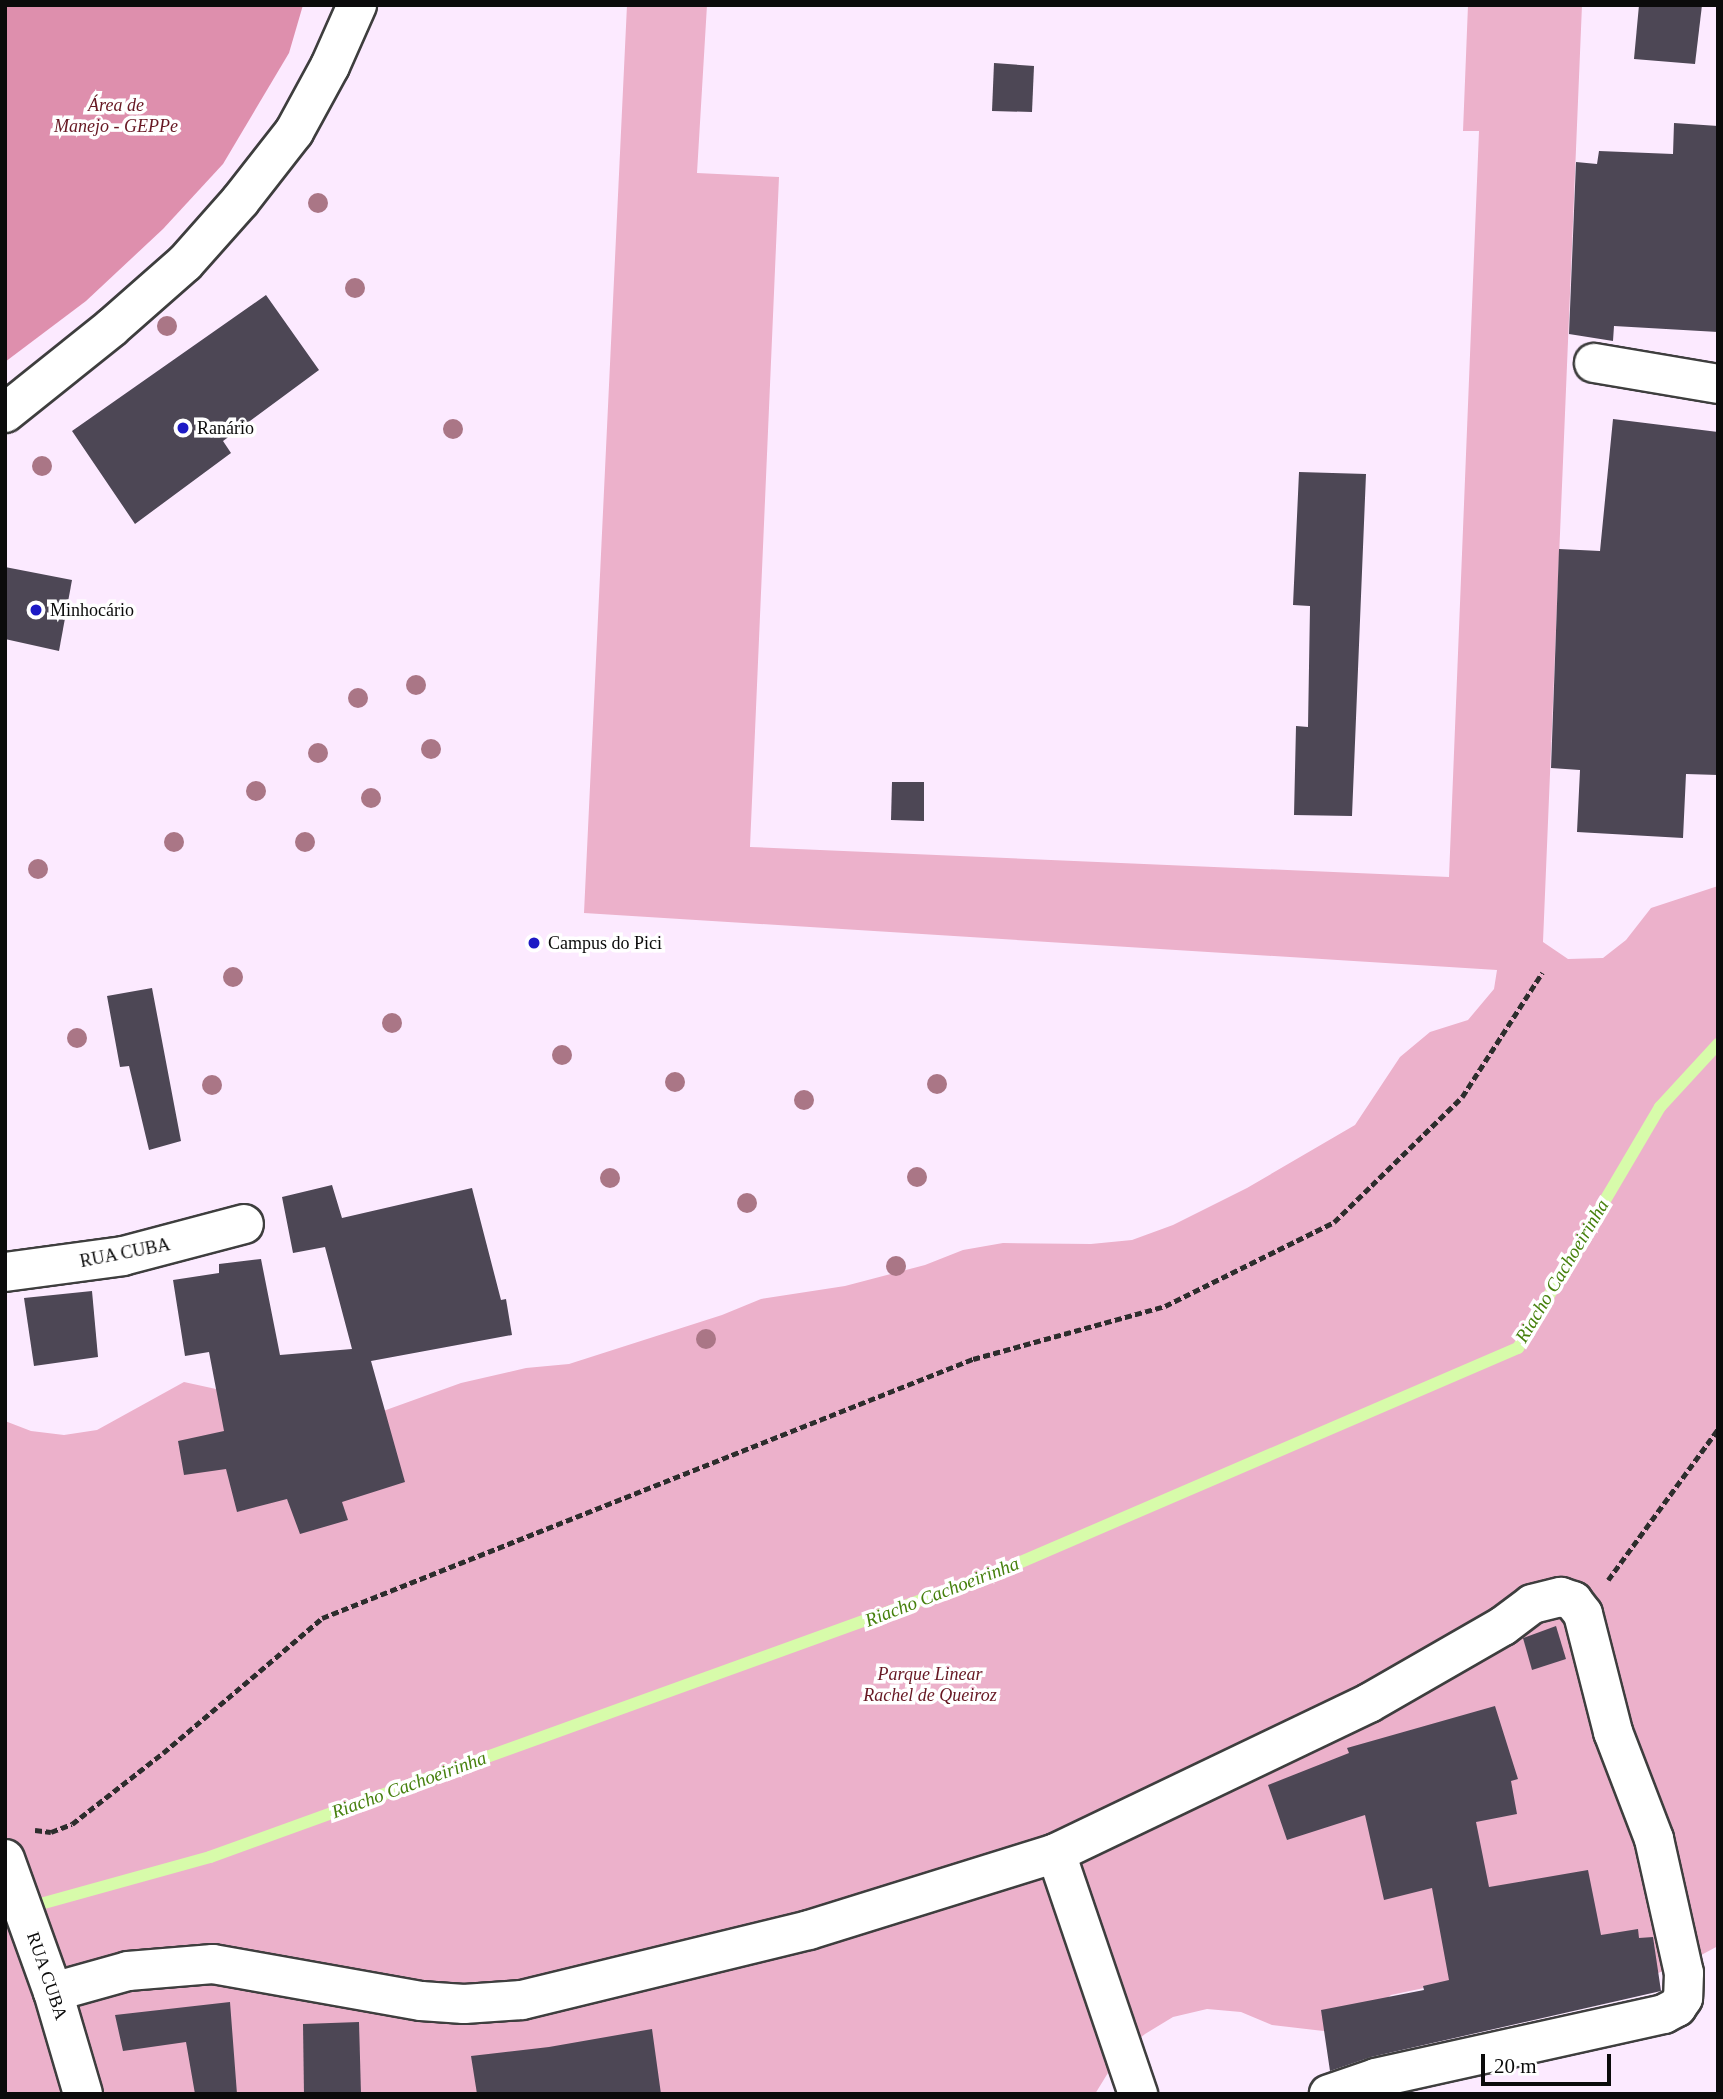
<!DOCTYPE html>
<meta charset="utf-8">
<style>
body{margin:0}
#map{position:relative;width:1723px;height:2099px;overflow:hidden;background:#fceaff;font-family:Georgia,serif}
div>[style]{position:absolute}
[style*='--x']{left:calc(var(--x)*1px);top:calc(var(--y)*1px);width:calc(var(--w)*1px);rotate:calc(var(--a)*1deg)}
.green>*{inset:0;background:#ecb1cb}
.forest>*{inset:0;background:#de8fad}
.stream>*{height:12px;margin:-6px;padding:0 6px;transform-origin:6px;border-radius:6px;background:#d7fbaa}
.building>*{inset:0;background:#4d4755}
.path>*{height:4.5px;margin-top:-2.25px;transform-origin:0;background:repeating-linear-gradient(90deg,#2d2d2d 0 7px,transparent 0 10.5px)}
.roads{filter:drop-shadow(2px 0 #3e3e3e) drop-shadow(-2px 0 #3e3e3e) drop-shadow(0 2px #3e3e3e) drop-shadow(0 -2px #3e3e3e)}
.minor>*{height:38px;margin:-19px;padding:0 19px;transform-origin:19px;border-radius:19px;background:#fff}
.trees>*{width:20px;height:20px;margin:-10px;border-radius:50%;background:#aa7686}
.dots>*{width:19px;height:19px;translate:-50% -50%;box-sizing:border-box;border:4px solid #fff;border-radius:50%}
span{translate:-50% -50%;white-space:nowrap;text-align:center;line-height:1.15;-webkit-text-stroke:7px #fff;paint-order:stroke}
.park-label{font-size:18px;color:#671823;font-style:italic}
.poi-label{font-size:18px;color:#0b0b0b}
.left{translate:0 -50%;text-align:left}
.street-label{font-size:18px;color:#0b0b0b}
.water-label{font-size:19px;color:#46800d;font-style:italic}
.frame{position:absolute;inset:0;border:7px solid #0b0b0b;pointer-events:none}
.scale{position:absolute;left:1481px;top:2054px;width:130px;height:32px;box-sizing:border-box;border:4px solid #0b0b0b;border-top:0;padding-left:9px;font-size:21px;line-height:24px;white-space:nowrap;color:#0b0b0b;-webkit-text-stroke:5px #fff;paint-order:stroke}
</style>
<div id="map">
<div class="green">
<i style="clip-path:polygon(627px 5px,707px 5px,697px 173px,779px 177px,750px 847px,1449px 877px,1479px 131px,1463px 131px,1468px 5px,1582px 5px,1543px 942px,1568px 959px,1603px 958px,1626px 940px,1651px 908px,1718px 886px,1718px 1946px,1690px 1961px,1658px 1973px,1457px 1981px,1391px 1995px,1365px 2015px,1332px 2032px,1272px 2025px,1241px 2012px,1207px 2009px,1173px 2017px,1145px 2034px,1119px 2055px,1095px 2094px,5px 2094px,5px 1421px,31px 1431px,64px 1435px,97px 1430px,184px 1382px,216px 1389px,239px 1412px,336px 1428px,461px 1383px,526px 1368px,569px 1364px,722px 1315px,761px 1299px,845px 1286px,925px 1265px,963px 1250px,1003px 1243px,1091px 1244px,1132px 1240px,1173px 1225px,1247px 1188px,1355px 1125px,1400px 1057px,1430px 1032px,1468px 1020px,1494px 989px,1497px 970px,584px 913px)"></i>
</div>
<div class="forest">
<i style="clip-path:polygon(5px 5px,303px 5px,289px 53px,223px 164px,163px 229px,86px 301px,5px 362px)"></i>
</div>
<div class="stream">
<i style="--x:26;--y:1908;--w:191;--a:-15.5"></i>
<i style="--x:210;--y:1857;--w:833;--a:-19.87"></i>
<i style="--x:993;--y:1574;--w:572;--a:-23.29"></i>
<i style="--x:1518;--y:1348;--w:280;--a:-59.5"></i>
<i style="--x:1660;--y:1107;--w:86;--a:-47.4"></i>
</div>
<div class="building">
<i style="clip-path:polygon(1639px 5px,1702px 5px,1695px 64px,1634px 59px)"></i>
<i style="clip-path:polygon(994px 63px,1034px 66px,1032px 112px,992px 111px)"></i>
<i style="clip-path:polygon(1674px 123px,1718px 126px,1718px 332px,1614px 326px,1613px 341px,1569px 334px,1576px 162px,1597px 164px,1599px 151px,1673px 154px)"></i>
<i style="clip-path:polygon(266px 295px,319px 370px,223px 441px,231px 453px,135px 524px,72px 431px)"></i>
<i style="clip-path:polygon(1613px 419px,1718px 432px,1718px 775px,1686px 774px,1683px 838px,1577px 832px,1580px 770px,1551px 768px,1559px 549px,1600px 551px)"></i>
<i style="clip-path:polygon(1299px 472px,1366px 474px,1352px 816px,1294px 815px,1296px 726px,1308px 727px,1310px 606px,1293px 605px)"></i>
<i style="clip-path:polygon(5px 567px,72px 580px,59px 651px,5px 639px)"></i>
<i style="clip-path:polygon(892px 782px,924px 782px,924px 821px,891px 820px)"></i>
<i style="clip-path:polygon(152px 988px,181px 1141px,149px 1150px,129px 1066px,120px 1067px,107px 996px)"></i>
<i style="clip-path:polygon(332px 1185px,342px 1218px,472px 1188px,501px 1300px,506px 1299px,512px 1335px,371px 1361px,405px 1482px,342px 1502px,348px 1520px,300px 1534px,287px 1499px,237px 1512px,226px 1469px,184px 1475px,178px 1441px,224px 1431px,209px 1352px,185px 1356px,173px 1280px,219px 1273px,219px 1264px,261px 1259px,280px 1355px,352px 1349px,325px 1247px,293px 1253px,282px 1197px)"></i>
<i style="clip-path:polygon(92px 1291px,98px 1357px,34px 1366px,24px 1298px)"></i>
<i style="clip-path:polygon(1556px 1626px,1566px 1659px,1532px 1670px,1523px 1638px)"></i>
<i style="clip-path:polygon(1495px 1706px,1518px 1779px,1511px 1781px,1517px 1814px,1476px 1822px,1489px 1887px,1588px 1870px,1601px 1935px,1638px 1929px,1639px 1938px,1653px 1937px,1661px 1991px,1371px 2057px,1330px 2071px,1321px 2010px,1424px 1990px,1423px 1986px,1449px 1980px,1432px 1888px,1384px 1900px,1365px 1815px,1287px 1840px,1268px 1785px,1349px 1753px,1347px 1748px)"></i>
<i style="clip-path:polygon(230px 2002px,237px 2094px,195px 2094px,186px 2042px,123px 2051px,115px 2015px)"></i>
<i style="clip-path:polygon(359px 2022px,361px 2094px,304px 2094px,303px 2024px)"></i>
<i style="clip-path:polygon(652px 2029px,661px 2094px,477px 2094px,471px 2056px,549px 2047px)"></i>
</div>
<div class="path">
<i style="--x:1608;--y:1580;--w:187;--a:-53.9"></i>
<i style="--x:35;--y:1830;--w:16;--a:7"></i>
<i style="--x:51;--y:1832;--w:22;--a:-21"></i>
<i style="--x:72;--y:1824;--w:115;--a:-38"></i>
<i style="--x:163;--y:1753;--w:209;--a:-40.3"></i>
<i style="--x:322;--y:1618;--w:701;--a:-21.7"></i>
<i style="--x:973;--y:1359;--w:199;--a:-15.4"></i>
<i style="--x:1165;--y:1306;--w:189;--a:-26.4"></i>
<i style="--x:1334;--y:1222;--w:179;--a:-44.3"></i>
<i style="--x:1462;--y:1097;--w:148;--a:-57.2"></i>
</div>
<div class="roads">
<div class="minor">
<i style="--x:1594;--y:363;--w:126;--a:9.6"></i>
<i style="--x:5;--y:413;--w:136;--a:-38.7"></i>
<i style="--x:111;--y:328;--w:98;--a:-41.3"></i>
<i style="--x:185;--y:263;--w:83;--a:-48.4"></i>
<i style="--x:240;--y:201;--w:88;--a:-52"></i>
<i style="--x:294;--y:132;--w:75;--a:-61.4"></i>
<i style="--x:330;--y:66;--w:67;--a:-66.1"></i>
<i style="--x:5;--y:1272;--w:119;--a:-7.7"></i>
<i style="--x:123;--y:1256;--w:125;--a:-14.8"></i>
<i style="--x:1056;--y:1853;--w:255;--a:71.2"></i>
<i style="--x:5;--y:1859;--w:141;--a:70.2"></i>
<i style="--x:53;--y:1992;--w:106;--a:73.6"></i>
<i style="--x:53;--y:1992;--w:78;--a:-15.6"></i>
<i style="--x:128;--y:1971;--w:85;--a:-4.7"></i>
<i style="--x:213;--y:1964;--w:211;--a:10.1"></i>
<i style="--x:421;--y:2001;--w:43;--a:4"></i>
<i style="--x:464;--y:2004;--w:58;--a:-3.9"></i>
<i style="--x:522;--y:2000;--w:295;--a:-13.7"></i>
<i style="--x:809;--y:1930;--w:259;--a:-17.3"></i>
<i style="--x:1056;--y:1853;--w:347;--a:-25.6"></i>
<i style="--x:1369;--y:1703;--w:155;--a:-29.9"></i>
<i style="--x:1503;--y:1626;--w:36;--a:-37"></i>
<i style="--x:1532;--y:1604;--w:30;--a:-14"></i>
<i style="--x:1561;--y:1597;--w:13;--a:18"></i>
<i style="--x:1573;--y:1601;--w:16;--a:52"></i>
<i style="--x:1583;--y:1614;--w:122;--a:75.7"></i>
<i style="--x:1613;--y:1732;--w:115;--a:69"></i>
<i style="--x:1654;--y:1839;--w:137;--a:77.4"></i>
<i style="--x:1684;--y:1973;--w:25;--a:92"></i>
<i style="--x:1683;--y:1998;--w:11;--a:124"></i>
<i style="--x:1677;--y:2007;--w:15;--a:152"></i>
<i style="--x:1664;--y:2014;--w:295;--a:167.5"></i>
<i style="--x:1376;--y:2078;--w:50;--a:161.2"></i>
</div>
</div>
<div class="trees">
<i style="left:318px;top:203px"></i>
<i style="left:355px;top:288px"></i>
<i style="left:167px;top:326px"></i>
<i style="left:453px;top:429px"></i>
<i style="left:42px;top:466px"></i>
<i style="left:416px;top:685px"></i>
<i style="left:358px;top:698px"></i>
<i style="left:431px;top:749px"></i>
<i style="left:318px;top:753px"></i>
<i style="left:256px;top:791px"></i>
<i style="left:371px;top:798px"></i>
<i style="left:174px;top:842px"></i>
<i style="left:305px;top:842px"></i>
<i style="left:38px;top:869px"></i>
<i style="left:233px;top:977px"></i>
<i style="left:392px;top:1023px"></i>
<i style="left:77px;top:1038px"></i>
<i style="left:562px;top:1055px"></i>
<i style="left:675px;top:1082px"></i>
<i style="left:937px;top:1084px"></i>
<i style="left:212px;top:1085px"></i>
<i style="left:804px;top:1100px"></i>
<i style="left:917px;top:1177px"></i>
<i style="left:610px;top:1178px"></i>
<i style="left:747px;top:1203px"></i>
<i style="left:896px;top:1266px"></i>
<i style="left:706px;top:1339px"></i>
</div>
<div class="dots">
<i style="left:183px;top:428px;background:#1d1ac5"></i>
<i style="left:36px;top:610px;background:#1d1ac5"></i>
<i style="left:534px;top:943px;background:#1d1ac5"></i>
</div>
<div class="park-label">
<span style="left:116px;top:116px">Área de<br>Manejo - GEPPe</span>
<span style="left:930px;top:1685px">Parque Linear<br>Rachel de Queiroz</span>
</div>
<div class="poi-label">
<span class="left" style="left:197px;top:428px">Ranário</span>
<span class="left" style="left:50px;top:610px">Minhocário</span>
<span class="left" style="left:548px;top:943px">Campus do Pici</span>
</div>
<div class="street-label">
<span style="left:125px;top:1253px;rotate:-11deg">RUA CUBA</span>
<span style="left:47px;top:1976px;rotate:71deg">RUA CUBA</span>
</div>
<div class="water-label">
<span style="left:1562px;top:1271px;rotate:-59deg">Riacho Cachoeirinha</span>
<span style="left:942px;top:1592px;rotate:-21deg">Riacho Cachoeirinha</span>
<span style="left:409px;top:1785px;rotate:-20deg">Riacho Cachoeirinha</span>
</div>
<div class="frame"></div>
<div class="scale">20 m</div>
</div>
